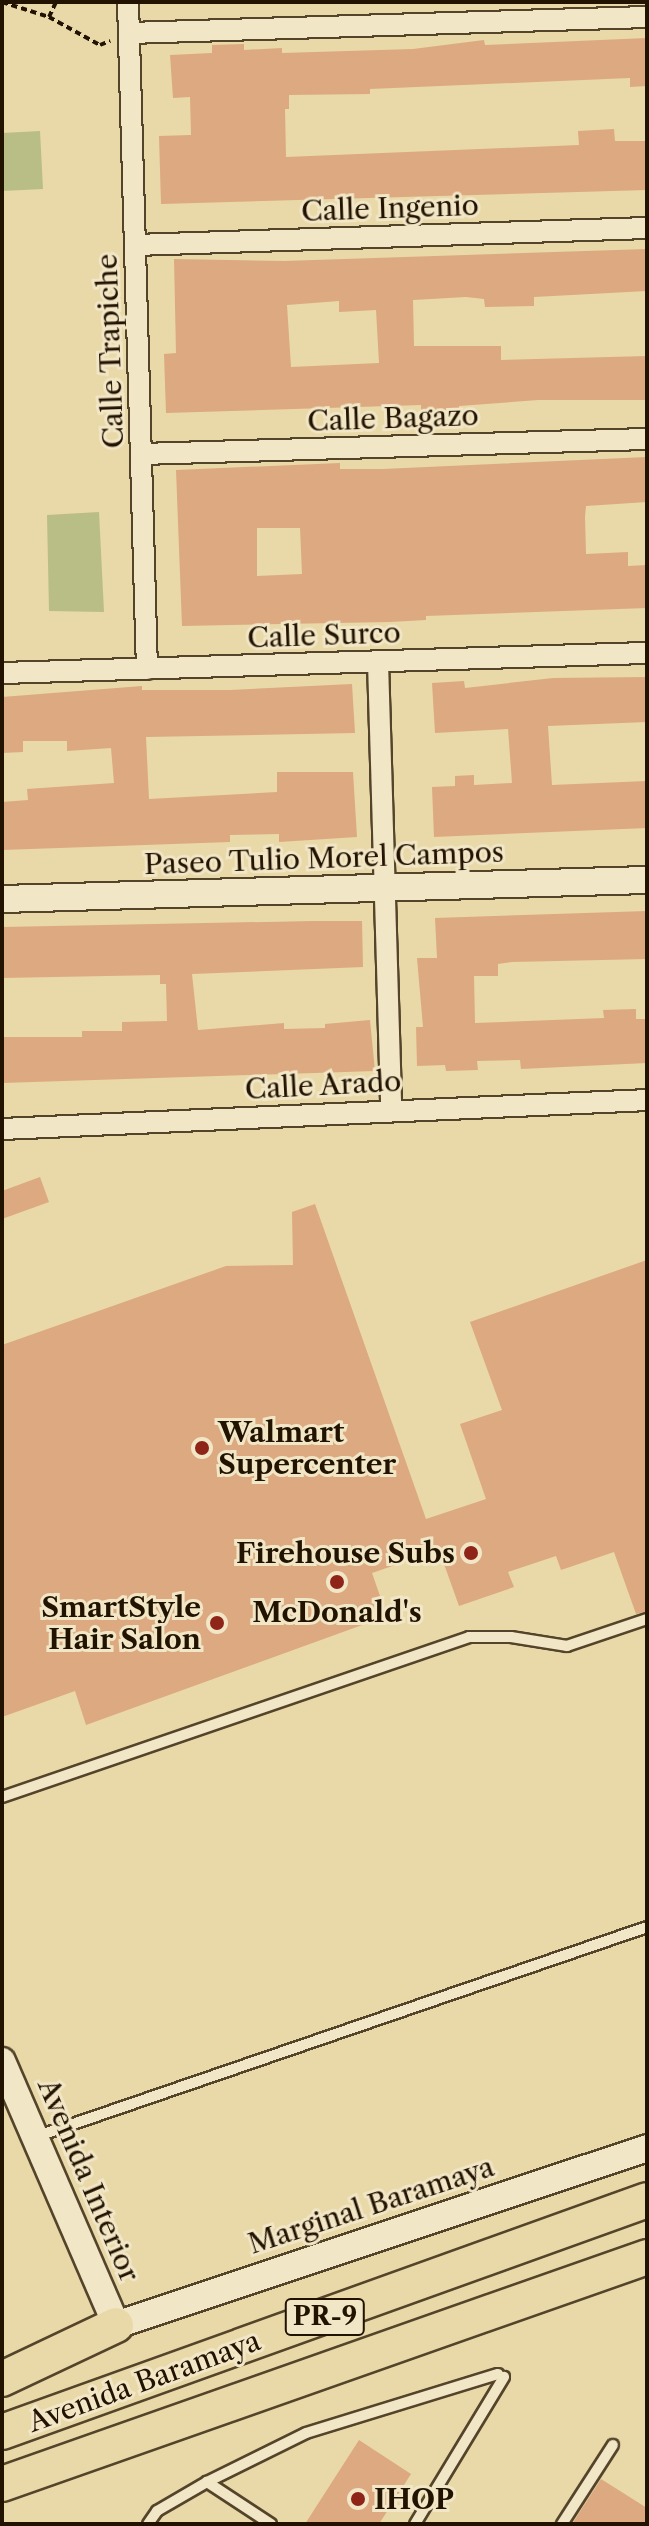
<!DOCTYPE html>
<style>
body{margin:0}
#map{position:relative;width:649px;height:2526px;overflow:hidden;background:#e9d8a8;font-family:"Libre Caslon Text",serif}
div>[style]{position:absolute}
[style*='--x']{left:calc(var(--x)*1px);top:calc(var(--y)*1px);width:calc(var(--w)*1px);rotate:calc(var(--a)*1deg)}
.green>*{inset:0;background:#b9be86}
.building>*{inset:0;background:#dda980}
.path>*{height:4px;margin-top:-2px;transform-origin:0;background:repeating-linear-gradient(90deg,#221200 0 6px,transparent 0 10px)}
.roads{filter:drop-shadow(2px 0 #54442a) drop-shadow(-2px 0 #54442a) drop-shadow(0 2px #54442a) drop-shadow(0 -2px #54442a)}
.lane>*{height:10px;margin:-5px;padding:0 5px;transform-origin:5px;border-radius:5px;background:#f1e6c6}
.street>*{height:20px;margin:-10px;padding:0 10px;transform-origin:10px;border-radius:10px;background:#f1e6c6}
.secondary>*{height:26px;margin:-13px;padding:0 13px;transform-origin:13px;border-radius:13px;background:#f1e6c6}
.highway>*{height:34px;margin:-17px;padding:0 17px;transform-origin:17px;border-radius:17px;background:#e9d8a8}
.dots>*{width:22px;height:22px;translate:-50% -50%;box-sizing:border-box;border:4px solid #f1e6c6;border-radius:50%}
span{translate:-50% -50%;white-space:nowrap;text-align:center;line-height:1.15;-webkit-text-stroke:6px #f1e6c6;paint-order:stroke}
.shield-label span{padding:2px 6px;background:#f1e6c6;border:2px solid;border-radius:6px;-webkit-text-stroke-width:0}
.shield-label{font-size:26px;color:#221200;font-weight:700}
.street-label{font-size:28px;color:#221200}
.poi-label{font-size:28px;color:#221200;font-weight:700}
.left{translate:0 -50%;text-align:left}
.right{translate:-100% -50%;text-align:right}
.frame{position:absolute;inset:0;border:4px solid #221200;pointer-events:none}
</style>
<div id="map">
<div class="green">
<i style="clip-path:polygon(40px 131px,43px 189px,2px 191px,2px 133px)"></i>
<i style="clip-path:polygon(99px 512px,104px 612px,49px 611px,47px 515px)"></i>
</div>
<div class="building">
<i style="clip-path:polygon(647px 38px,647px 86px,630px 87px,630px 78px,370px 89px,370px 94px,289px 95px,289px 109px,285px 109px,286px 157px,579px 145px,578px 131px,614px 129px,615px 141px,647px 141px,647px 190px,161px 204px,159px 136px,191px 135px,190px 97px,173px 98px,170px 55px,212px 53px,212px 45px,244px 44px,244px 50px,282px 48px,282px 53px,413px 49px,484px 40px,485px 45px)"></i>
<i style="clip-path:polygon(evenodd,647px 249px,647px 291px,534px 297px,534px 306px,485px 307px,484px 299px,466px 297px,413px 300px,414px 346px,501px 346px,501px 360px,647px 356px,647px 400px,538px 400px,459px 406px,459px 410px,421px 410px,421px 405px,166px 413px,164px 354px,176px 353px,174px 259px,284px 261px,647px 249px,339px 301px,339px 312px,376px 310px,379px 363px,291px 367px,287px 305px,339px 301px)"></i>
<i style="clip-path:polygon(evenodd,647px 457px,647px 502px,586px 506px,585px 517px,586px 554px,628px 552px,628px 566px,647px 565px,647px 608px,426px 616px,426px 620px,390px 622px,182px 626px,176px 470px,340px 463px,340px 469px,383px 469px,647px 457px,257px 528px,300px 528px,302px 574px,257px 576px,257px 528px)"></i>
<i style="clip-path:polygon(647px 677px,647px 722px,548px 726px,552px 785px,647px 781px,647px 828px,434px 837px,432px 787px,455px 786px,455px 776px,474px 775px,474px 785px,512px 783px,508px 729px,435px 733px,432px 683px,464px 681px,465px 688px,553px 678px)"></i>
<i style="clip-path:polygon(352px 684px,355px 733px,146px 737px,149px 799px,277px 792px,277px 772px,353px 772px,357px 837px,279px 842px,279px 834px,230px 835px,230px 842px,2px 850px,2px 802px,28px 800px,27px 789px,114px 783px,111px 748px,67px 751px,67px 741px,23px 741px,23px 752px,2px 753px,2px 697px,142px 686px,142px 690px,230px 690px)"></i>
<i style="clip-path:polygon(647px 911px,647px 959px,512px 962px,498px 964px,498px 976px,474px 976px,475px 1023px,604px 1018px,603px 1010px,636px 1009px,636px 1019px,647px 1019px,647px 1063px,521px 1069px,520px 1060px,477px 1061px,478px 1070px,446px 1071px,445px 1065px,417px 1066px,416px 1027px,423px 1027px,417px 958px,437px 958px,435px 918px)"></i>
<i style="clip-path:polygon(314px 921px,362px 921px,363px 967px,192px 974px,198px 1030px,284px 1023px,284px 1029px,325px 1028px,325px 1024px,370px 1020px,375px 1071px,2px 1083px,2px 1037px,82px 1037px,82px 1031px,122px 1031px,122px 1022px,167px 1021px,166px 984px,160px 984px,160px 975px,2px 978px,2px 927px)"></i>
<i style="clip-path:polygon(40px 1177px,49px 1202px,2px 1219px,2px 1191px)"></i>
<i style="clip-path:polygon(315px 1204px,426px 1519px,486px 1499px,460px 1424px,502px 1410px,470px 1322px,647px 1260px,647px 1611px,636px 1614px,614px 1552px,561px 1570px,556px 1556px,508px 1572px,514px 1587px,459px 1606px,439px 1550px,372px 1573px,387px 1616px,86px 1725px,75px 1691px,2px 1717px,2px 1345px,226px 1266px,293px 1265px,292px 1212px)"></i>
<i style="clip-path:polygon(359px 2440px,411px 2474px,379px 2524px,305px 2524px)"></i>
<i style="clip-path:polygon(601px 2479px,647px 2508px,647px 2524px,572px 2524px)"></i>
</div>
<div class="path">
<i style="--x:2;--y:2;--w:49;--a:17.7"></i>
<i style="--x:49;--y:17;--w:58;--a:28.8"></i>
<i style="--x:100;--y:45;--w:11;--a:-22"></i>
<i style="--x:49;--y:17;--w:17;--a:-65"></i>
</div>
<div class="roads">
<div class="lane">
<i style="--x:2;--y:1797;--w:494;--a:-18.9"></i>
<i style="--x:469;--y:1637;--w:42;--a:0"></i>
<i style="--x:511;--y:1637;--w:57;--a:9.1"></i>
<i style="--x:567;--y:1646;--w:84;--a:-18.6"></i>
<i style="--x:38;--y:2136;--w:644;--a:-18.94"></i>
<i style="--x:148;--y:2524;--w:16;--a:-55"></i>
<i style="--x:157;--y:2511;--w:58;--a:-30.1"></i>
<i style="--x:271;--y:2524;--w:77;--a:-146.7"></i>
<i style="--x:207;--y:2482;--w:110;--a:-26.3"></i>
<i style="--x:306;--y:2433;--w:201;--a:-17.1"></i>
<i style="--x:415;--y:2524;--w:172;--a:-58.8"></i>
<i style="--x:562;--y:2524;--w:94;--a:-57.2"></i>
</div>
<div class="street">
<i style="--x:128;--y:2;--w:667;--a:88.37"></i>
<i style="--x:129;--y:33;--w:518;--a:-1.77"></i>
<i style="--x:135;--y:245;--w:512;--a:-1.9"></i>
<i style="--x:141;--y:454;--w:506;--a:-1.7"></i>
<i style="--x:378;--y:662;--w:447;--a:88.3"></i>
<i style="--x:2;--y:673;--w:645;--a:-1.78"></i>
<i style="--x:2;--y:1129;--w:646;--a:-2.57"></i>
</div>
<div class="secondary">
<i style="--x:2;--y:899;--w:645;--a:-1.69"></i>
<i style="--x:2;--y:2061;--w:288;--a:66.6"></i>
<i style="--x:116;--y:2325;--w:560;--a:-18.43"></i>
</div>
<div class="highway">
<i style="--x:2;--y:2379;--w:126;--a:-25.3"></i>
<i style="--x:2;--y:2432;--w:685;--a:-19.78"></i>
<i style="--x:2;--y:2484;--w:684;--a:-19.39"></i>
</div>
</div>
<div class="dots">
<i style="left:202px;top:1448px;background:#8f2418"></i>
<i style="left:471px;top:1553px;background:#8f2418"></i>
<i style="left:337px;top:1582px;background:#8f2418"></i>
<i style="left:217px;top:1623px;background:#8f2418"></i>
<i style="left:358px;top:2499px;background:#8f2418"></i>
</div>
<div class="shield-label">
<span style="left:325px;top:2317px">PR-9</span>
</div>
<div class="street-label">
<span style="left:390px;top:208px;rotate:-2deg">Calle Ingenio</span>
<span style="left:110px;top:351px;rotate:-92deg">Calle Trapiche</span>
<span style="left:393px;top:418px;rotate:-2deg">Calle Bagazo</span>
<span style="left:324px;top:635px;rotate:-2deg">Calle Surco</span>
<span style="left:324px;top:858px;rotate:-2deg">Paseo Tulio Morel Campos</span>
<span style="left:323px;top:1085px;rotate:-3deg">Calle Arado</span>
<span style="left:89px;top:2180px;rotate:67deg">Avenida Interior</span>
<span style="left:371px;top:2205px;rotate:-18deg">Marginal Baramaya</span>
<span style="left:144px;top:2381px;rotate:-20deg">Avenida Baramaya</span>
</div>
<div class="poi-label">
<span class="left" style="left:218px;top:1448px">Walmart<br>Supercenter</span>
<span class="right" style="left:455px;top:1553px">Firehouse Subs</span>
<span class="right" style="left:201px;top:1623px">SmartStyle<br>Hair Salon</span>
<span style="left:337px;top:1612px">McDonald's</span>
<span class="left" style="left:374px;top:2499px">IHOP</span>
</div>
<div class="frame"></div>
</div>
